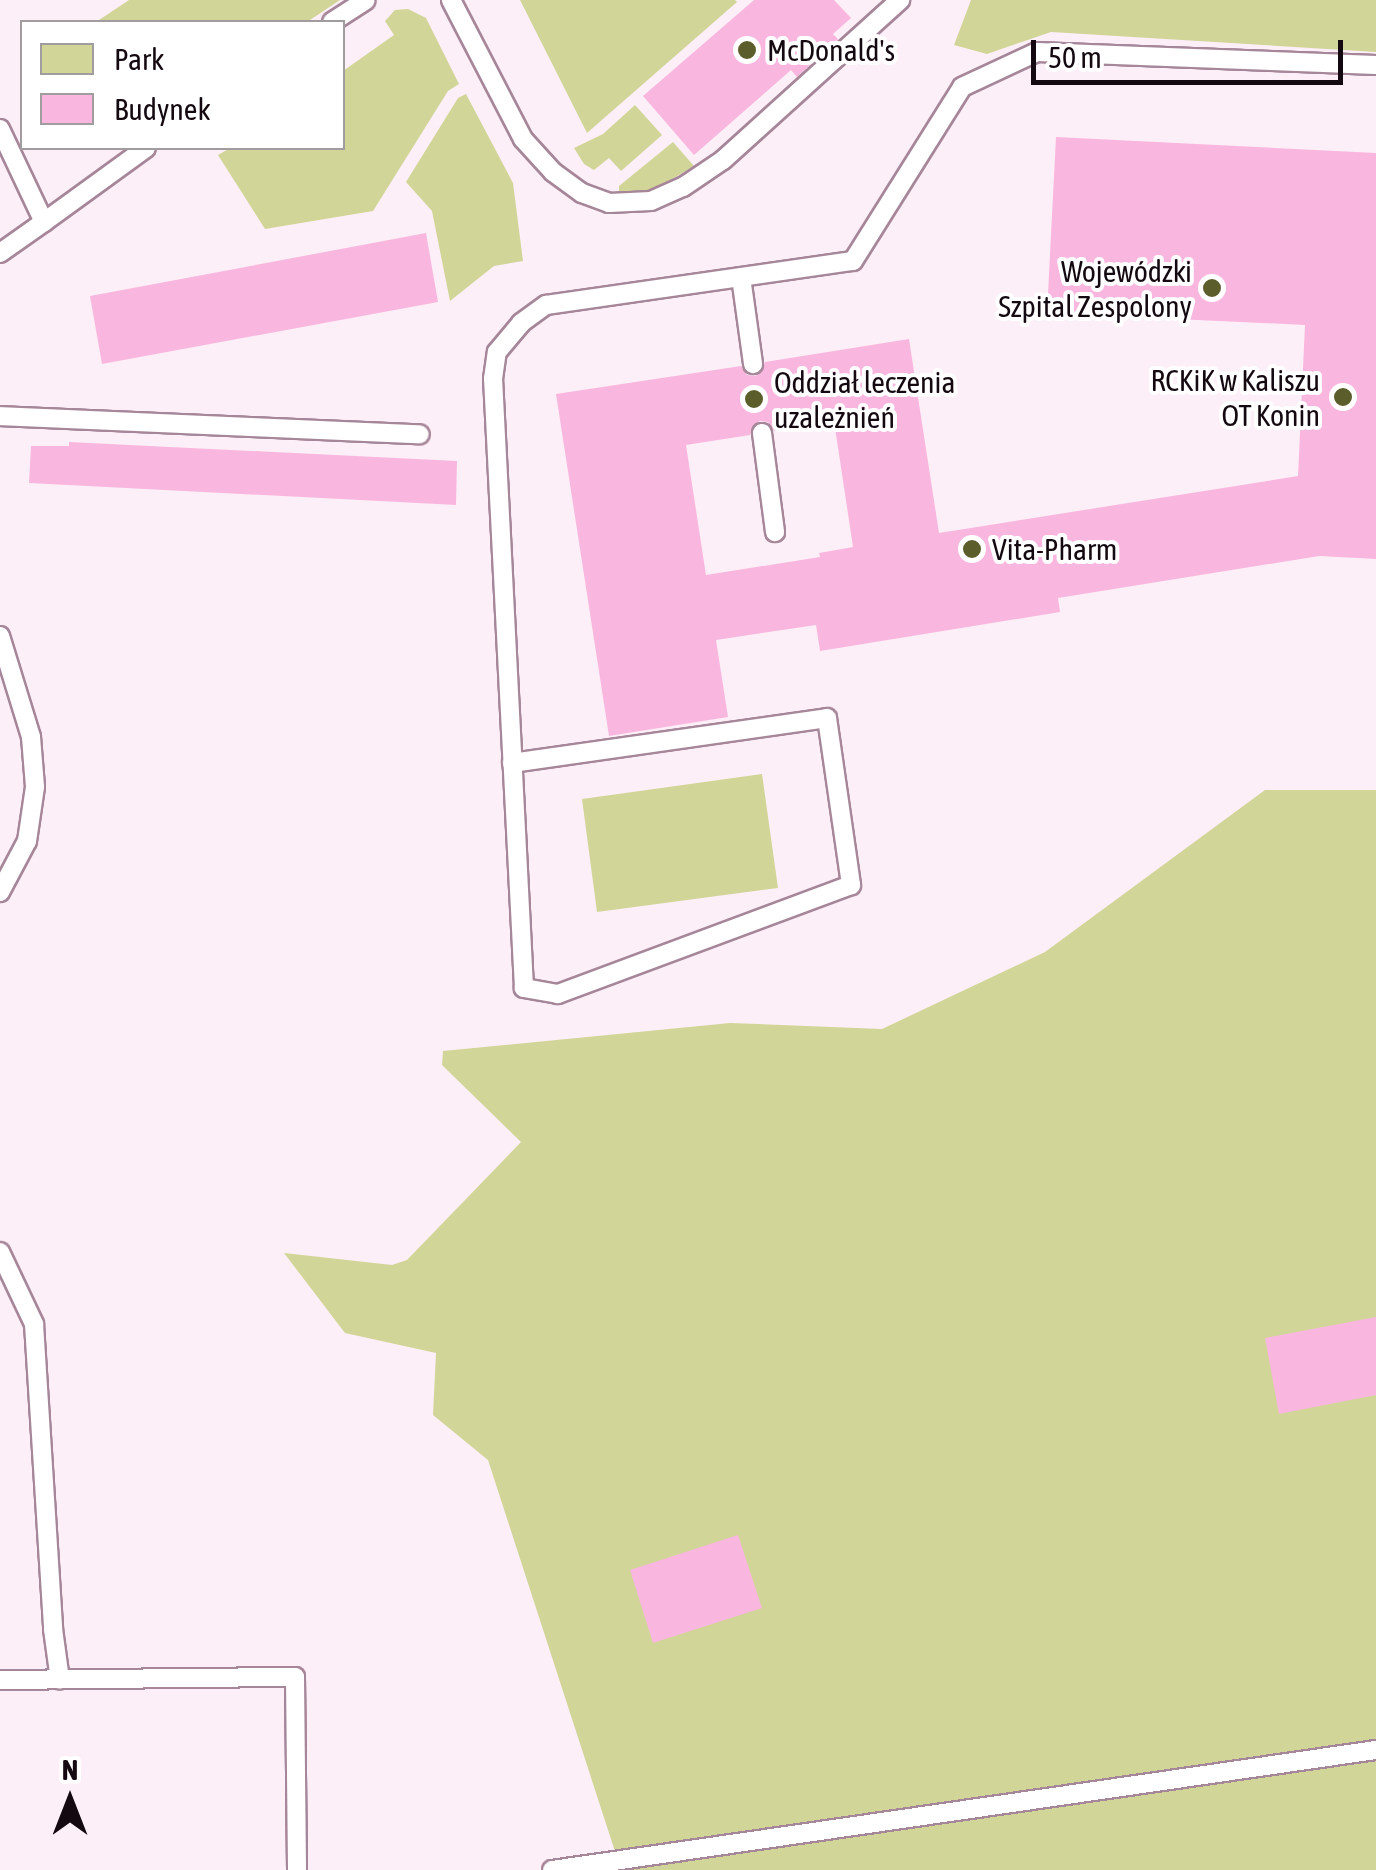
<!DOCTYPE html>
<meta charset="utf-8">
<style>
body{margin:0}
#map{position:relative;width:1376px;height:1870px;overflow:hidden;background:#fdeff7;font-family:"Asap Condensed",sans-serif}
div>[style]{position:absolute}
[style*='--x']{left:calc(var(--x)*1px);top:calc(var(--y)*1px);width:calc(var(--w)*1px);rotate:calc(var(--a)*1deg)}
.green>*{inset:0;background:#d1d598}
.building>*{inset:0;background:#f9b7df}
.roads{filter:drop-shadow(2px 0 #a68699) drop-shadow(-2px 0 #a68699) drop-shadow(0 2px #a68699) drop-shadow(0 -2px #a68699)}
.lane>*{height:18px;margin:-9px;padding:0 9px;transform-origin:9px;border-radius:9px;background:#fff}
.dots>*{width:28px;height:28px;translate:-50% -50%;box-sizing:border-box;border:5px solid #fff;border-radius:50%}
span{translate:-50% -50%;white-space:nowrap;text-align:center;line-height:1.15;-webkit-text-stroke:8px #fff;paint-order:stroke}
.poi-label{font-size:30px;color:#140910}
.left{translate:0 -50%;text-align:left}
.right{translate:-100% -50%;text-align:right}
.legend{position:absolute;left:20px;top:20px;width:325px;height:130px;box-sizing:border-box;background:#fff;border:2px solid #a19d9f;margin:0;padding:12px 18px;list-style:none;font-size:30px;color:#140910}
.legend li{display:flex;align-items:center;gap:20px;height:50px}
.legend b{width:50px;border:2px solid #a19d9f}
.north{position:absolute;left:20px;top:1750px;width:100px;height:100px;-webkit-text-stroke:8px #fff;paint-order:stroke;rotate:0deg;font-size:28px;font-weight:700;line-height:40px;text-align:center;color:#140910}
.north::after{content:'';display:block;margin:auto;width:35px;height:45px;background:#140910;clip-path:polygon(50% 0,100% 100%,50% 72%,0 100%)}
.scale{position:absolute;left:1031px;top:40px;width:312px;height:45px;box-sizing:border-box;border:5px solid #140910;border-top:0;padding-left:12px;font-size:30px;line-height:35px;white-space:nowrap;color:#140910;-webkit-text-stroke:8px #fff;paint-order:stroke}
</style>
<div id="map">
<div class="green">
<i style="clip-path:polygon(129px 0,340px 0,307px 22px,96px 22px)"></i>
<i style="clip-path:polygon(520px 0,735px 0,737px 2px,587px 133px)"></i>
<i style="clip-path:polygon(971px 0,1376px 0,1376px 52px,1051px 32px,987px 54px,954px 45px)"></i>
<i style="clip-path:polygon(408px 9px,426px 18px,459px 84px,448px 91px,373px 211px,265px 229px,218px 155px,230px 148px,342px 148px,343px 71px,394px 35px,385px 21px,395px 10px)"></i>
<i style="clip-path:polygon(466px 94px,513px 183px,523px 261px,494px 266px,450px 301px,432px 211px,406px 182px,458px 98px)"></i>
<i style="clip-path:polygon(635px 105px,662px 135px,621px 171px,609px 158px,594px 170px,584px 164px,574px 148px,603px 134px)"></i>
<i style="clip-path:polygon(673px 142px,694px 166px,654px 190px,619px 192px,619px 186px)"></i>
<i style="clip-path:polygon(762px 774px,778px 888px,597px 912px,582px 799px)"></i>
<i style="clip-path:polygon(1265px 790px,1376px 790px,1376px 1870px,621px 1870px,488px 1460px,433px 1415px,436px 1353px,345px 1333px,284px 1253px,392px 1265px,407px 1260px,521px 1142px,442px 1065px,443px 1051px,730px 1023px,882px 1029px,1045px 952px)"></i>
</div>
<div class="building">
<i style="clip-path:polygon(754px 0,834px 0,851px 18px,833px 34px,838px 39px,797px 77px,791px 70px,694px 155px,643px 96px)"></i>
<i style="clip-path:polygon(evenodd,1056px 137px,1376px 153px,1376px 559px,1319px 556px,1058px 598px,1060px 612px,820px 651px,816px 625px,716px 640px,728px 717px,609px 736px,556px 394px,741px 366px,747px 375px,756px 376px,765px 362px,909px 339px,939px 533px,1298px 476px,1305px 325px,1047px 313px,1056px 137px,759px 421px,768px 422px,774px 431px,834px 421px,853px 547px,819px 553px,820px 557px,706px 575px,686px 445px,750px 435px,759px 421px)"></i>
<i style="clip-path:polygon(426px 233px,438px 302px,102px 364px,90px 296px)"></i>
<i style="clip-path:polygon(69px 442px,457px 461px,456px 505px,29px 483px,31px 446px,69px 446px)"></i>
<i style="clip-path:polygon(1376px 1317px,1376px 1395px,1279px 1414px,1265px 1338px)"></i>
<i style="clip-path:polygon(738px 1535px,762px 1608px,653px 1643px,630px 1570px)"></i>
</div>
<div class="roads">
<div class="lane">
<i style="--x:451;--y:0;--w:157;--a:62.6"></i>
<i style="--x:523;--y:139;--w:45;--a:47.7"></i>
<i style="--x:553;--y:172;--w:36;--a:36"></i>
<i style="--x:582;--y:193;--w:29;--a:20"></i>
<i style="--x:609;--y:203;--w:42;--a:-2.7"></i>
<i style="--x:651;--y:201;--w:35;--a:-24"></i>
<i style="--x:683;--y:187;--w:48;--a:-34"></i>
<i style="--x:723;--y:160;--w:239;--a:-42.1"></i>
<i style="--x:332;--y:22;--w:40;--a:-32.9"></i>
<i style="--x:0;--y:129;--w:103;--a:64.7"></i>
<i style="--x:44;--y:222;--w:126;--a:-36"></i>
<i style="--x:0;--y:253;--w:54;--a:-35.2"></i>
<i style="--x:741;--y:277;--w:88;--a:82.1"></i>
<i style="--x:0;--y:416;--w:420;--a:2.5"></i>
<i style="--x:762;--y:433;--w:100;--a:82.5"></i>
<i style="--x:0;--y:636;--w:106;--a:72.9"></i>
<i style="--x:31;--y:737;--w:50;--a:85.4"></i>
<i style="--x:35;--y:787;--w:55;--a:98.4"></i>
<i style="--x:27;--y:841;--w:58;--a:117.9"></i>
<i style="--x:512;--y:763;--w:318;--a:-8.1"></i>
<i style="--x:827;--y:718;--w:169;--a:81.8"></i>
<i style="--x:851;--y:885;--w:313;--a:159.6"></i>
<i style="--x:558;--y:994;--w:35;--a:-170"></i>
<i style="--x:524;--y:988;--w:610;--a:-92.91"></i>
<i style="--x:493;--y:379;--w:27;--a:-82"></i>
<i style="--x:497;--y:352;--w:38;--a:-50"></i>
<i style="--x:521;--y:323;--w:31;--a:-36"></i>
<i style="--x:546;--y:305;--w:310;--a:-8.2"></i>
<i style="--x:853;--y:261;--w:205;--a:-57.9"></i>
<i style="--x:962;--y:87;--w:83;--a:-25"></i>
<i style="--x:1037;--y:52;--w:339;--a:2.2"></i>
<i style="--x:0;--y:1252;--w:80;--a:64.7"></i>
<i style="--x:34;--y:1324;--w:306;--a:86.4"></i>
<i style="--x:53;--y:1629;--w:51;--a:82.2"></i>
<i style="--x:0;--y:1680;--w:295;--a:-0.6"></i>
<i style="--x:295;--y:1677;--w:193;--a:89.4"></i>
<i style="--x:552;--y:1870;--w:833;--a:-8.29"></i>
</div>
</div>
<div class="dots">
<i style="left:747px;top:50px;background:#5b5d2b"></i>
<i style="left:1212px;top:288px;background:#5b5d2b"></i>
<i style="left:1343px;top:397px;background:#5b5d2b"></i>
<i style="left:754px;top:399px;background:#5b5d2b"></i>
<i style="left:972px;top:549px;background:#5b5d2b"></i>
</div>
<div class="poi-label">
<span class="left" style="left:767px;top:50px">McDonald's</span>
<span class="right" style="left:1192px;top:288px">Wojewódzki<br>Szpital Zespolony</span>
<span class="right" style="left:1320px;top:397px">RCKiK w Kaliszu<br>OT Konin</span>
<span class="left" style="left:774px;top:399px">Oddział leczenia<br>uzależnień</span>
<span class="left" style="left:992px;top:549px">Vita-Pharm</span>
</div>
<ul class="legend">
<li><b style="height:28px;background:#d1d598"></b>Park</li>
<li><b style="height:28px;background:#f9b7df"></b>Budynek</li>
</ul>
<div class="north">N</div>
<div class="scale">50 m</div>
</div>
